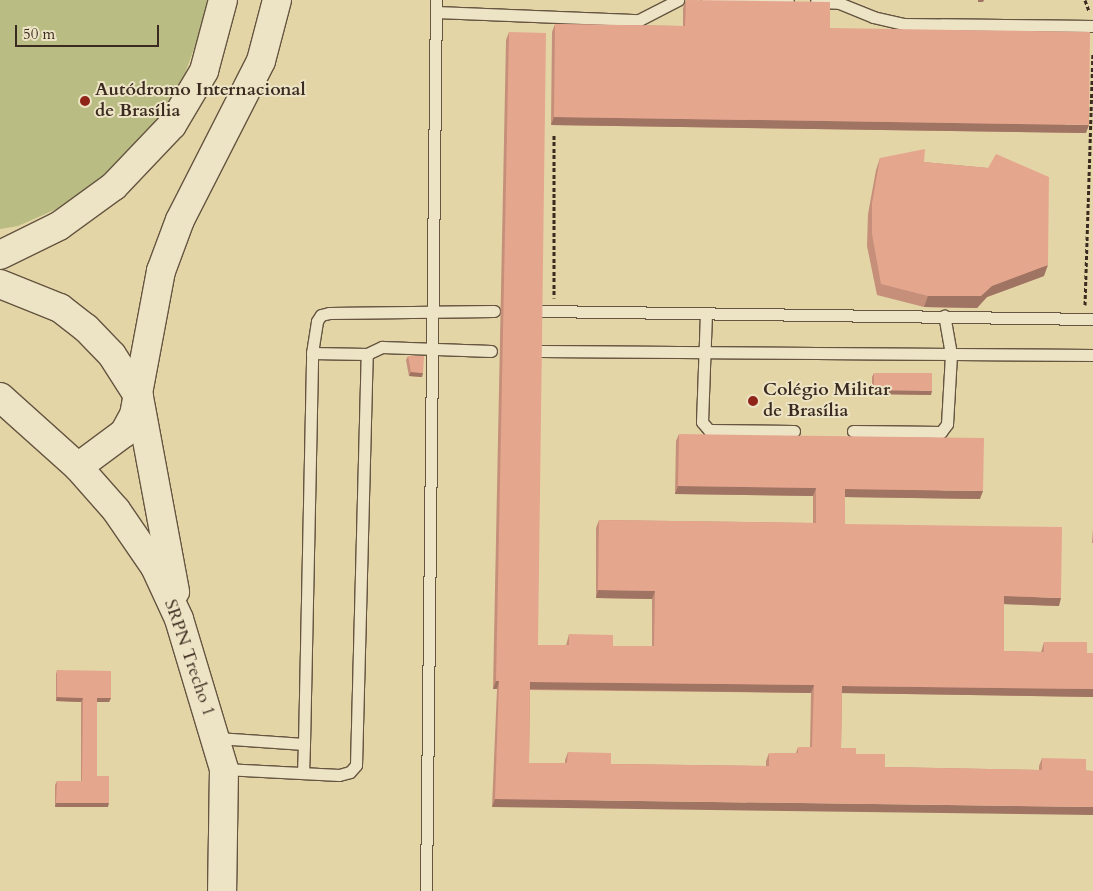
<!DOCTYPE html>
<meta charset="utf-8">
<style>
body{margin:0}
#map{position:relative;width:1093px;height:891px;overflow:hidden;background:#e4d5a6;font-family:Cardo,serif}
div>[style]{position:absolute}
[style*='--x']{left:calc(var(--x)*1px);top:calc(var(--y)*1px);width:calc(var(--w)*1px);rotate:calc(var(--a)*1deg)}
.green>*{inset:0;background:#b9bc83}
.path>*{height:3px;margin-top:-1.5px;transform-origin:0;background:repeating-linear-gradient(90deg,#3b2a1f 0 4px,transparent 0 6.5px)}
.roads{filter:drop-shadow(1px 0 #655541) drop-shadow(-1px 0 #655541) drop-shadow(0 1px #655541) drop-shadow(0 -1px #655541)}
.lane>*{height:11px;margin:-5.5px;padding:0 5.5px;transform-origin:5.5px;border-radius:5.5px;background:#ede4c5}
.secondary>*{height:28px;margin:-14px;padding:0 14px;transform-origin:14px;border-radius:14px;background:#ede4c5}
.wall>*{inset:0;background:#c58f7a}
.shaded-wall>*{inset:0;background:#a07463}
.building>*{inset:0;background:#e5a68e}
.dots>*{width:14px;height:14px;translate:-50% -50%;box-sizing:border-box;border:2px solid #ede4c5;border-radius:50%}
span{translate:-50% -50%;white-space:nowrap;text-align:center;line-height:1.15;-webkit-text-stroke:4px #ede4c5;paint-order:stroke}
.poi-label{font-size:18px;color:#3b2a1f;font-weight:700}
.left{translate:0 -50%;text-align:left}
.street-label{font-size:18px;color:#3b2a1f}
.scale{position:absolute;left:15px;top:25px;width:144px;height:22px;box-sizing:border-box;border:2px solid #3b2a1f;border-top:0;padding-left:6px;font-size:15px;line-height:18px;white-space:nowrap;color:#3b2a1f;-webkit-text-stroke:4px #ede4c5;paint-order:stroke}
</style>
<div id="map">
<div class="green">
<i style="clip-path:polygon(0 0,207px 0,205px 18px,183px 79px,156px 123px,112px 171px,61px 207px,18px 226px,0 229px)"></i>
</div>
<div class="path">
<i style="--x:1085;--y:0;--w:12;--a:70"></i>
<i style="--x:554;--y:135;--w:163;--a:90"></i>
<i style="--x:1085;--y:305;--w:253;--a:-88.2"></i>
</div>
<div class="roads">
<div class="lane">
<i style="--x:707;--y:0;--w:81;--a:1.4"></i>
<i style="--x:816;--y:2;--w:23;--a:2"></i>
<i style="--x:839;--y:3;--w:37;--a:22"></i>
<i style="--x:873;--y:17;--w:32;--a:13"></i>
<i style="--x:904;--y:24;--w:189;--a:0.6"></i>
<i style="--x:436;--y:12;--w:203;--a:2.3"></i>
<i style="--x:639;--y:20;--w:44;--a:-27.1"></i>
<i style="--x:541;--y:311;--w:552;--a:0.83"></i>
<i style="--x:706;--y:313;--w:109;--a:92.1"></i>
<i style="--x:702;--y:422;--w:11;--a:49"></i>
<i style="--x:709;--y:430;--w:85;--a:0.7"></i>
<i style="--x:540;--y:351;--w:553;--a:0.41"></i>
<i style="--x:312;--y:353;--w:55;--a:1"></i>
<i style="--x:853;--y:431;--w:88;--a:0.7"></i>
<i style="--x:941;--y:432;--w:10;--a:-53"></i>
<i style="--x:947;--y:424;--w:70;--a:-86.7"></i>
<i style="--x:951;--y:354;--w:39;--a:-100"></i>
<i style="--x:217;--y:738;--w:87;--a:3.9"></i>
<i style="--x:304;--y:744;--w:391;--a:-88.8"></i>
<i style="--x:312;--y:353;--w:32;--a:-81"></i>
<i style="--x:317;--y:321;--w:7;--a:-56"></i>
<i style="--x:321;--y:315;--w:8;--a:-14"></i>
<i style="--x:329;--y:313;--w:165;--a:-0.7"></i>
<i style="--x:224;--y:769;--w:115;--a:3"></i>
<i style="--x:339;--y:775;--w:11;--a:-15"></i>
<i style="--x:350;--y:772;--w:9;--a:-49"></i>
<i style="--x:356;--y:765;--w:411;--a:-88.5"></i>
<i style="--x:367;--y:354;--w:17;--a:-25"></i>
<i style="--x:382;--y:347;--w:109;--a:2.1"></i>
<i style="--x:303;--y:773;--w:29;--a:-88"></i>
<i style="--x:426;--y:891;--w:891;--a:-89.36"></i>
</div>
<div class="secondary">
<i style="--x:0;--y:255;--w:66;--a:-26.2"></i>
<i style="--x:59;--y:226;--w:68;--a:-36"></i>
<i style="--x:114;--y:186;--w:84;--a:-46.4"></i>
<i style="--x:172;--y:125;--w:63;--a:-59.3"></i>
<i style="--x:204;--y:71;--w:73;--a:-75"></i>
<i style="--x:0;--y:284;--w:65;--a:21.8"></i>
<i style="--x:60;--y:308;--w:33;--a:38"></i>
<i style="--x:86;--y:328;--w:37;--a:46"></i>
<i style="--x:112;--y:355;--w:50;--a:57.3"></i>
<i style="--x:139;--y:397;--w:198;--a:79.5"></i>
<i style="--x:0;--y:397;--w:105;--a:41.9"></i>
<i style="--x:78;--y:467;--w:57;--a:48.5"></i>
<i style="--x:116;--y:510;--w:69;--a:55.6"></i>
<i style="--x:155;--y:567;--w:57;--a:65.2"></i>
<i style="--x:179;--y:619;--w:157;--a:73.3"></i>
<i style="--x:224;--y:769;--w:122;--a:90.9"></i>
<i style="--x:78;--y:467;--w:57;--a:-36.5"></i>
<i style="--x:124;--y:433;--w:21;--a:-61"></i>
<i style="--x:134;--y:415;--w:147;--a:-79.4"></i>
<i style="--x:161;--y:271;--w:54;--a:-69.6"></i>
<i style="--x:180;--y:220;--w:178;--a:-63"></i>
<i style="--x:261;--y:61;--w:63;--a:-75.3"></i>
</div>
</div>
<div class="wall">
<i style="clip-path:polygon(686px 0,830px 28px,1086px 133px,551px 125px,552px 32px,555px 24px,683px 26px,683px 8px)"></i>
<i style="clip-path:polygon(evenodd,509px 32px,538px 645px,566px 645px,567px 642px,569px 634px,613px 646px,652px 646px,652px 599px,596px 598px,596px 528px,599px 520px,813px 523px,813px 496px,675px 494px,676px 441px,679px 434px,980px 499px,845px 497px,845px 524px,1059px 606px,1004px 604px,1004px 651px,1041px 652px,1044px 642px,1087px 653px,1093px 653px,1093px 697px,842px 693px,841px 748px,856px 754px,885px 767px,1039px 770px,1039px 766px,1042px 758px,1086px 770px,492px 807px,497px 689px,493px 689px,506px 40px,509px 32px,530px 690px,811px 693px,810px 747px,798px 747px,796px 753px,769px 753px,766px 761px,766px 766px,611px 764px,568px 752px,565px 760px,565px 763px,529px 763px,530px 690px)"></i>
<i style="clip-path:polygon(880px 158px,988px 168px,1044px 276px,987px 297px,977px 308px,924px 307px,877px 295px,867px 246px,868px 214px,876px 170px)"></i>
<i style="clip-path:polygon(408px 356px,422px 377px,409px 376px,406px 360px)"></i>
<i style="clip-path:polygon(874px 373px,931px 395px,872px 394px,872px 377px)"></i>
<i style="clip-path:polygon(1093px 527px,1093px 543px,1092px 543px,1093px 528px)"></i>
<i style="clip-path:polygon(57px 670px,111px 698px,109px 702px,97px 702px,97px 776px,108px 807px,55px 807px,55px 785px,57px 781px,81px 781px,81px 702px,56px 701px,56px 674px)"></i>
</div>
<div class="shaded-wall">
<i style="clip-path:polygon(978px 0,984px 0,983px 2px,978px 2px)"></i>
<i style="clip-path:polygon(554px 117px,1089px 125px,1086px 133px,551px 125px)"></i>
<i style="clip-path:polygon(1048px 265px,1044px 276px,987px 297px,977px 308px,924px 307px,928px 296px)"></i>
<i style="clip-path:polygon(411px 372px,423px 373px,422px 377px,409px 376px)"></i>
<i style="clip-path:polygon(874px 390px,932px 391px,931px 395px,872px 394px)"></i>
<i style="clip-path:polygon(678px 486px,816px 488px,813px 496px,675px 494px)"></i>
<i style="clip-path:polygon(845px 489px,983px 491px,980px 499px,842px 497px)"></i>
<i style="clip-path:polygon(598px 590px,655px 591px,652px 599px,596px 598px)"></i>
<i style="clip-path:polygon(1004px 596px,1061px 598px,1059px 606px,1001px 604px)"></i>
<i style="clip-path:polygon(496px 681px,499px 681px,497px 689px,493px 689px)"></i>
<i style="clip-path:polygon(530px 682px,814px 685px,811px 693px,527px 689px)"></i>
<i style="clip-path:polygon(842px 686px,1093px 689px,1093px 697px,839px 693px)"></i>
<i style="clip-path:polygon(57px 697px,83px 698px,81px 702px,56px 701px)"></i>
<i style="clip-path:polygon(97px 698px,111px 698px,109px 702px,96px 702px)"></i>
<i style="clip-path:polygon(495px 799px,1093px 807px,1093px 815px,492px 807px)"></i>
<i style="clip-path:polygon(56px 803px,109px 803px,108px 807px,55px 807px)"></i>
</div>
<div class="building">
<i style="clip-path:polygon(686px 0,830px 2px,830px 28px,1090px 32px,1089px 125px,554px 117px,555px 24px,685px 26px)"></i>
<i style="clip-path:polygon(evenodd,509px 32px,546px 33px,538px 645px,569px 645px,569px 634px,613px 635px,613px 646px,654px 646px,655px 591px,598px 590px,599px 520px,816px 523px,816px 488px,678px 486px,679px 434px,984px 438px,983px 491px,845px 489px,845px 524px,1062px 527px,1061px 598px,1004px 596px,1004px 651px,1044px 652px,1044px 642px,1087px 642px,1087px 653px,1093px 653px,1093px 689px,842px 686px,841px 748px,856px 748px,856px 754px,885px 754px,885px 767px,1042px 770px,1042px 758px,1086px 759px,1086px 770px,1093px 771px,1093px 807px,495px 799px,499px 681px,496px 681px,509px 32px,530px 682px,814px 685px,812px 747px,798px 747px,798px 753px,769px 753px,769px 766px,611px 764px,611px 753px,568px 752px,567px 763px,529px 763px,530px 682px)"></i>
<i style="clip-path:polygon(925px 149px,924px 162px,988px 168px,996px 154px,1049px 177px,1048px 265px,992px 286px,981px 296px,928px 296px,881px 284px,872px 234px,872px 203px,880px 158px)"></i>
<i style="clip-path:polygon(408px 356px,424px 356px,423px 373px,411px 372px)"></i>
<i style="clip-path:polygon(874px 373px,932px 373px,932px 391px,874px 390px)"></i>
<i style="clip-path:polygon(57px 670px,111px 671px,111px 698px,97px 698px,97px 776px,109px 776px,109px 803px,56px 803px,57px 781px,82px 781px,83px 698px,57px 697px)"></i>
</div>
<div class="dots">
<i style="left:85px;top:101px;background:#8f2418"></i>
<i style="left:753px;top:401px;background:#8f2418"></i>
</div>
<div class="poi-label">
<span class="left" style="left:95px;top:101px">Autódromo Internacional<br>de Brasília</span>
<span class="left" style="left:763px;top:401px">Colégio Militar<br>de Brasília</span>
</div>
<div class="street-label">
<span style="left:189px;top:658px;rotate:71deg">SRPN Trecho 1</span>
</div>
<div class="scale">50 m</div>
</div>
